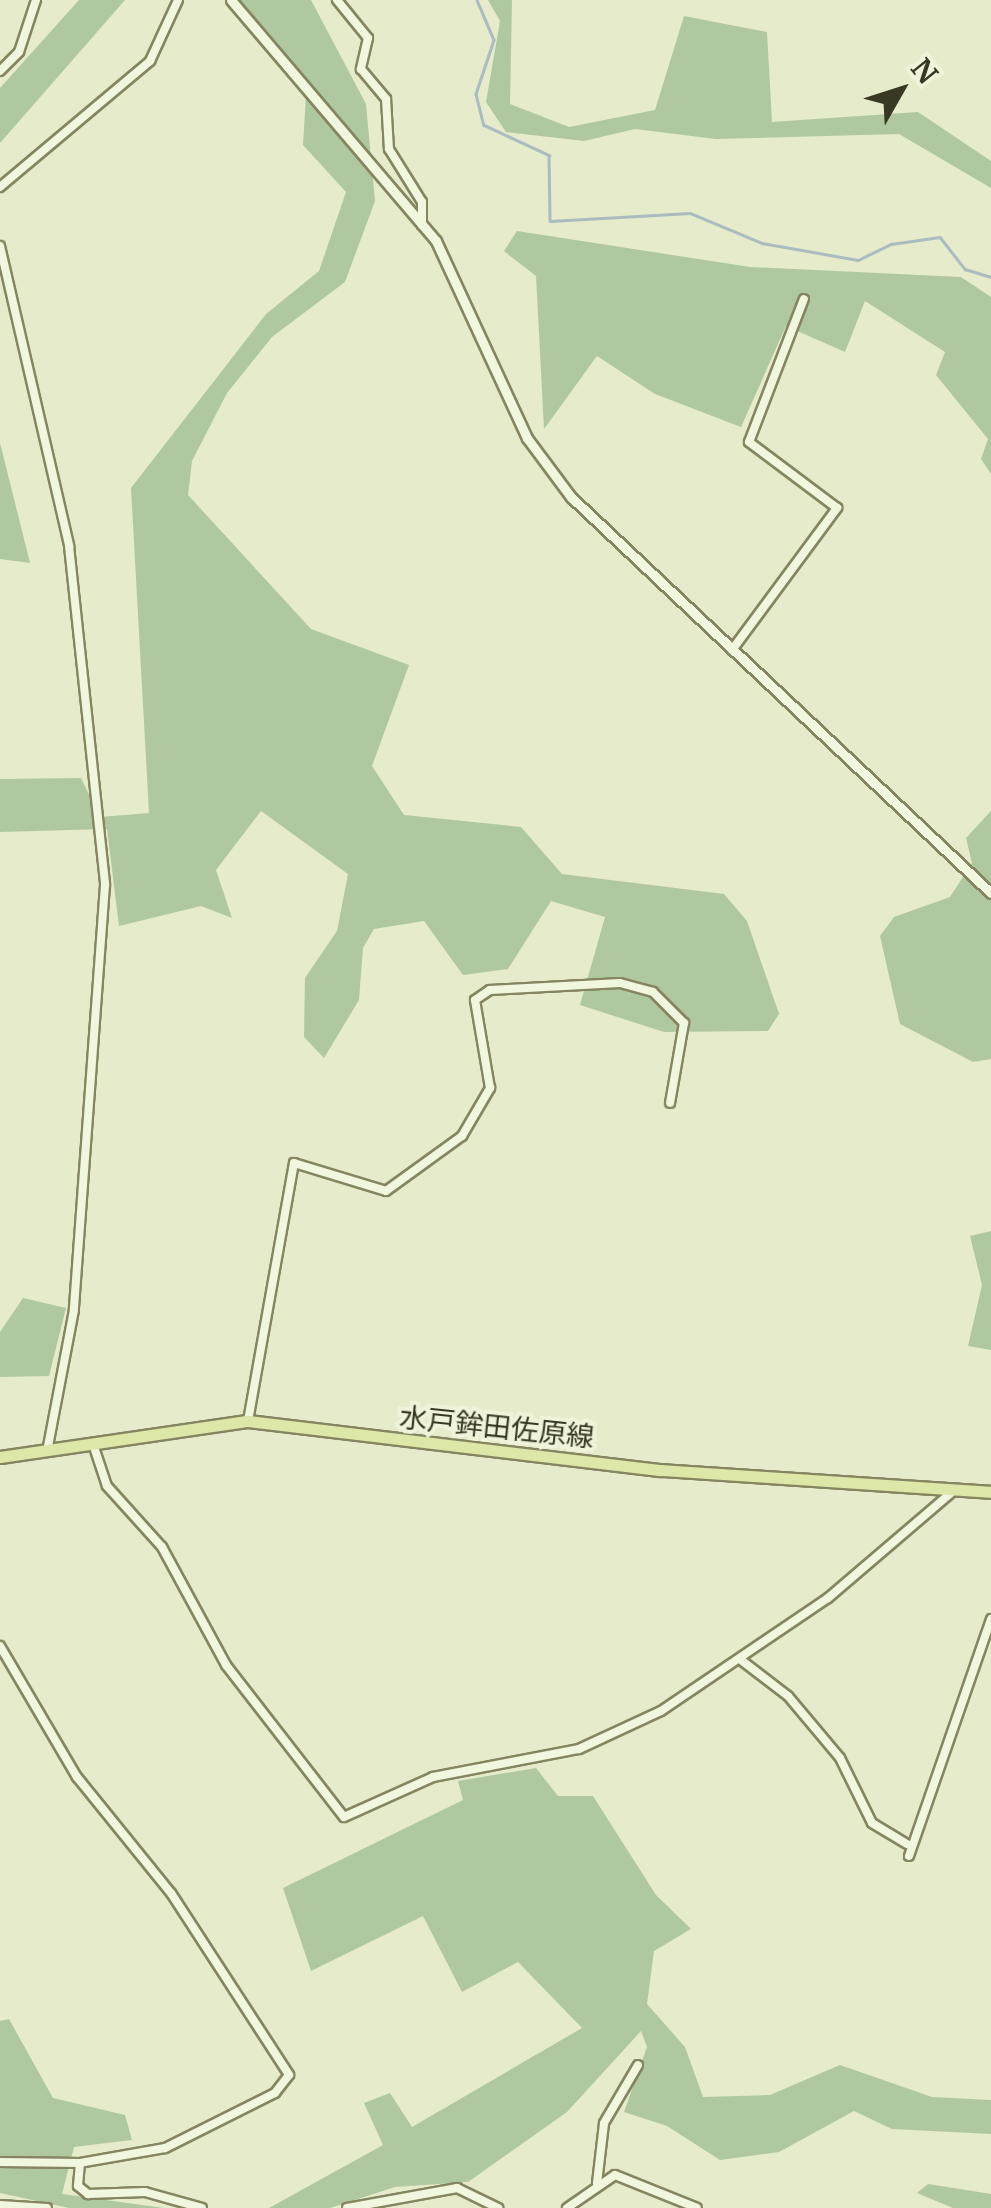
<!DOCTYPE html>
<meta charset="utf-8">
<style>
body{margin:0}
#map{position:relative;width:991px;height:2208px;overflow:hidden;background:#e5ebcb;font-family:Merriweather,"Noto Sans JP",serif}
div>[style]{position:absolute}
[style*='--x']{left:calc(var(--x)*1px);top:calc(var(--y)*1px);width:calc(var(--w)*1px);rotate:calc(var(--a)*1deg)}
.green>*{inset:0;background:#b0c8a0}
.stream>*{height:2.5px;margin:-1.25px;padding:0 1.25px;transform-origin:1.25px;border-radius:1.25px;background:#abbcc0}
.roads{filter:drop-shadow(2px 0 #858661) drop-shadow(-2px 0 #858661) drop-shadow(0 2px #858661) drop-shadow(0 -2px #858661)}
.minor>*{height:8px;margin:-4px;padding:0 4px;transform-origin:4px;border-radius:4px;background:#f1f6de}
.tertiary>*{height:9px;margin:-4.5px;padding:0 4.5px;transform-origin:4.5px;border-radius:4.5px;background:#f1f6de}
.primary>*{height:11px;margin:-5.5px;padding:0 5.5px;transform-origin:5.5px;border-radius:5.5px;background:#dde8a8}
span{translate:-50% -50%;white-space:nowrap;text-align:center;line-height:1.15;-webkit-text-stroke:8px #eef3da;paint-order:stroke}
.street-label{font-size:28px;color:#383823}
.north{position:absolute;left:851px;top:40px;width:100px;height:100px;-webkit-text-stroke:8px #eef3da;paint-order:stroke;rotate:51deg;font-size:28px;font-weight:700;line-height:40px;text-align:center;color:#383823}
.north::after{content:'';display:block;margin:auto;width:35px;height:45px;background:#383823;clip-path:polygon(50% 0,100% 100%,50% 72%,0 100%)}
</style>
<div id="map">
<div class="green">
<i style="clip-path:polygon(79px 0,125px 0,0 143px,0 88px)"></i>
<i style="clip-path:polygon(240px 0,311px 0,366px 104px,375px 201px,345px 282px,272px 337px,227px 393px,192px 461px,188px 495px,311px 629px,409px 665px,372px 766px,404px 815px,521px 827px,562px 874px,724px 894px,747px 921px,779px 1014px,768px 1031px,664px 1032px,580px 1005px,605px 917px,551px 901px,508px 969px,463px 975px,424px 921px,374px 929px,363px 948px,359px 1000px,324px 1058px,304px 1037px,305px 978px,337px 931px,348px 874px,261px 811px,216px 870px,232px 918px,201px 906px,119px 926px,107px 829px,0 832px,0 779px,81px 778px,100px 817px,149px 813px,131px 488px,266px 314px,319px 271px,346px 192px,303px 145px,307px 79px)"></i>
<i style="clip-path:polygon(488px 0,512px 0,510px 104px,569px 127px,655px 110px,684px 16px,767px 32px,772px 122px,918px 112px,991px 161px,991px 188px,899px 134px,716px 139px,635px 129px,584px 141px,506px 132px,486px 102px,500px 21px)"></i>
<i style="clip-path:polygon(517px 231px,750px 267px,961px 277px,991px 297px,991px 474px,981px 459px,988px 439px,936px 375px,945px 352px,865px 301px,845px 352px,786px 326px,741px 427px,655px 394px,597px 356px,544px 429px,536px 276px,504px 251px)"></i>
<i style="clip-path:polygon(0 443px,30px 563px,0 559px)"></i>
<i style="clip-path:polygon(991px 811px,991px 1059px,973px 1062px,900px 1024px,880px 936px,894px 917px,950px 897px,972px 863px,966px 838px)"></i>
<i style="clip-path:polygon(991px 1231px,991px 1350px,968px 1346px,982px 1285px,970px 1236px)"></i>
<i style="clip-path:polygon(23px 1298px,66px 1308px,49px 1376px,0 1377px,0 1332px)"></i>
<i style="clip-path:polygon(536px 1768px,558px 1796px,593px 1796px,656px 1895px,691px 1929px,654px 1951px,647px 2004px,685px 2047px,703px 2097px,770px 2095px,840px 2065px,932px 2097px,991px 2100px,991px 2134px,892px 2129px,854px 2111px,779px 2152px,720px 2160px,667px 2126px,624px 2112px,647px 2047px,641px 2031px,567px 2112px,468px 2182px,395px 2187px,330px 2208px,269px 2208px,383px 2145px,364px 2103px,390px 2093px,412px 2127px,582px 2028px,518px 1962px,462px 1992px,423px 1916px,311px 1971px,283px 1888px,463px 1800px,458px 1781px)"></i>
<i style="clip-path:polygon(9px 2019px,53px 2098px,125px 2115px,132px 2140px,74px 2147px,62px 2194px,164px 2208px,69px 2208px,0 2193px,0 2021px)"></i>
<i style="clip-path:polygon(928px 2184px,991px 2194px,991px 2208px,953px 2208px,917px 2193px)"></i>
</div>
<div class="stream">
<i style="--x:477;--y:0;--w:43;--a:67"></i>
<i style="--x:494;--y:40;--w:57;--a:108.4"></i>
<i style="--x:476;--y:94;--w:32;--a:76"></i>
<i style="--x:484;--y:125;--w:72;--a:24.8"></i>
<i style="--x:549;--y:155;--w:66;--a:89.1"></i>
<i style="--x:550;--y:221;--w:140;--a:-3.3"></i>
<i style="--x:690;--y:213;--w:78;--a:22.6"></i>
<i style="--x:762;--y:243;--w:97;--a:10"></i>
<i style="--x:858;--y:260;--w:37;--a:-26"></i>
<i style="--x:891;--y:244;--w:49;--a:-8.1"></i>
<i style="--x:940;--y:237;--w:41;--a:52"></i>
<i style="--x:965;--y:269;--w:27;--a:17"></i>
</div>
<div class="roads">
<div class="minor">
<i style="--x:337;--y:0;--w:49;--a:50.8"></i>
<i style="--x:368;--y:38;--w:32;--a:103"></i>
<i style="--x:361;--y:69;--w:39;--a:50"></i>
<i style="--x:386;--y:99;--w:50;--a:86.6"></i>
<i style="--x:389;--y:149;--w:62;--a:58.1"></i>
<i style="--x:422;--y:202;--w:23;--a:90"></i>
<i style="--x:0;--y:71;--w:27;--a:-45"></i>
<i style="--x:19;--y:52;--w:55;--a:-71.9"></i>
<i style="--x:0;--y:187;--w:196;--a:-40"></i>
<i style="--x:150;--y:61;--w:67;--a:-65.3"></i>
<i style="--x:0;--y:246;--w:308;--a:77"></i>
<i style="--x:69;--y:546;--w:341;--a:83.9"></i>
<i style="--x:105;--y:885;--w:426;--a:94.2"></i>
<i style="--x:74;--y:1310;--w:144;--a:100.8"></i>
<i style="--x:732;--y:650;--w:177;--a:-53.5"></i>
<i style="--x:837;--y:508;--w:110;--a:-143.1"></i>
<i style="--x:749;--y:442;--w:153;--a:-69"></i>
<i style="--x:248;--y:1421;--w:262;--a:-79.9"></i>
<i style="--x:294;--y:1163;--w:96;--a:16.9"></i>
<i style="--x:386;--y:1191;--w:94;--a:-35.9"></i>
<i style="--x:462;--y:1136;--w:56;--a:-59.7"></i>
<i style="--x:490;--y:1088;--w:89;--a:-99.7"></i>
<i style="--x:475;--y:1000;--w:18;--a:-34"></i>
<i style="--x:490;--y:990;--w:130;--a:-3.1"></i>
<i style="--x:620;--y:983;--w:34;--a:15"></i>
<i style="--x:653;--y:992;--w:44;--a:45"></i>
<i style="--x:684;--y:1023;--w:81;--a:99.9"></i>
<i style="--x:93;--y:1444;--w:44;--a:71.6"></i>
<i style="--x:107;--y:1486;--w:82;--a:48"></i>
<i style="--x:162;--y:1547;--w:134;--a:61.5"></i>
<i style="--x:226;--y:1665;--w:192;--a:52.2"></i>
<i style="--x:344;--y:1817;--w:98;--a:-24.2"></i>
<i style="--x:433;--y:1777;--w:149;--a:-10.9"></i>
<i style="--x:579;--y:1749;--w:90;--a:-24.9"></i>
<i style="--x:661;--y:1711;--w:202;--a:-34.1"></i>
<i style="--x:828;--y:1598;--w:163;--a:-40.5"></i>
<i style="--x:0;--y:1646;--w:152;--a:59.6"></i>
<i style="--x:77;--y:1777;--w:149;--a:51"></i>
<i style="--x:171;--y:1893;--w:217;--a:57"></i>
<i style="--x:289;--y:2075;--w:23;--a:128"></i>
<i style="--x:275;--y:2093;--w:123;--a:153.4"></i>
<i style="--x:165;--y:2148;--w:86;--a:170"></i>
<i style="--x:80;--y:2163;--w:80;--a:-179.3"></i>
<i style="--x:741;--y:1660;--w:59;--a:37.5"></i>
<i style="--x:788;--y:1696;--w:81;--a:50"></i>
<i style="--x:840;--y:1758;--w:72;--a:63.8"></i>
<i style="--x:872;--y:1823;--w:41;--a:31"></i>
<i style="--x:909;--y:1856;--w:251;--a:-70.9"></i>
<i style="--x:80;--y:2163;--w:23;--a:95"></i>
<i style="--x:78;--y:2186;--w:13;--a:39"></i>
<i style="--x:88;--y:2194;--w:57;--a:-2"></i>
<i style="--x:145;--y:2192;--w:59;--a:15.7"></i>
<i style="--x:597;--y:2183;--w:60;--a:-83.3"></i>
<i style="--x:604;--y:2123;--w:67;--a:-59.6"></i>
<i style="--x:0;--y:2205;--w:47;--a:3.7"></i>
<i style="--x:347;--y:2208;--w:112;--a:-10.3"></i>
<i style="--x:457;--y:2188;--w:46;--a:26"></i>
<i style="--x:567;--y:2208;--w:58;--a:-34.5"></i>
<i style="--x:615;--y:2175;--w:88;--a:21.9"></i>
</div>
<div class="tertiary">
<i style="--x:231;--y:0;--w:316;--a:49.6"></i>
<i style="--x:436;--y:241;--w:217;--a:65.2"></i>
<i style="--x:527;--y:438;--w:74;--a:53.3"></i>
<i style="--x:571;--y:497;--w:577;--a:43.32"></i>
</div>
<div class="primary">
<i style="--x:0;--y:1457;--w:251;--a:-8.3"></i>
<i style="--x:248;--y:1421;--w:416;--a:6.8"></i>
<i style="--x:661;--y:1470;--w:331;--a:3.8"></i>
</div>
</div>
<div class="street-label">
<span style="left:497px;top:1427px;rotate:6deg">水戸鉾田佐原線</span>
</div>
<div class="north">N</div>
</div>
